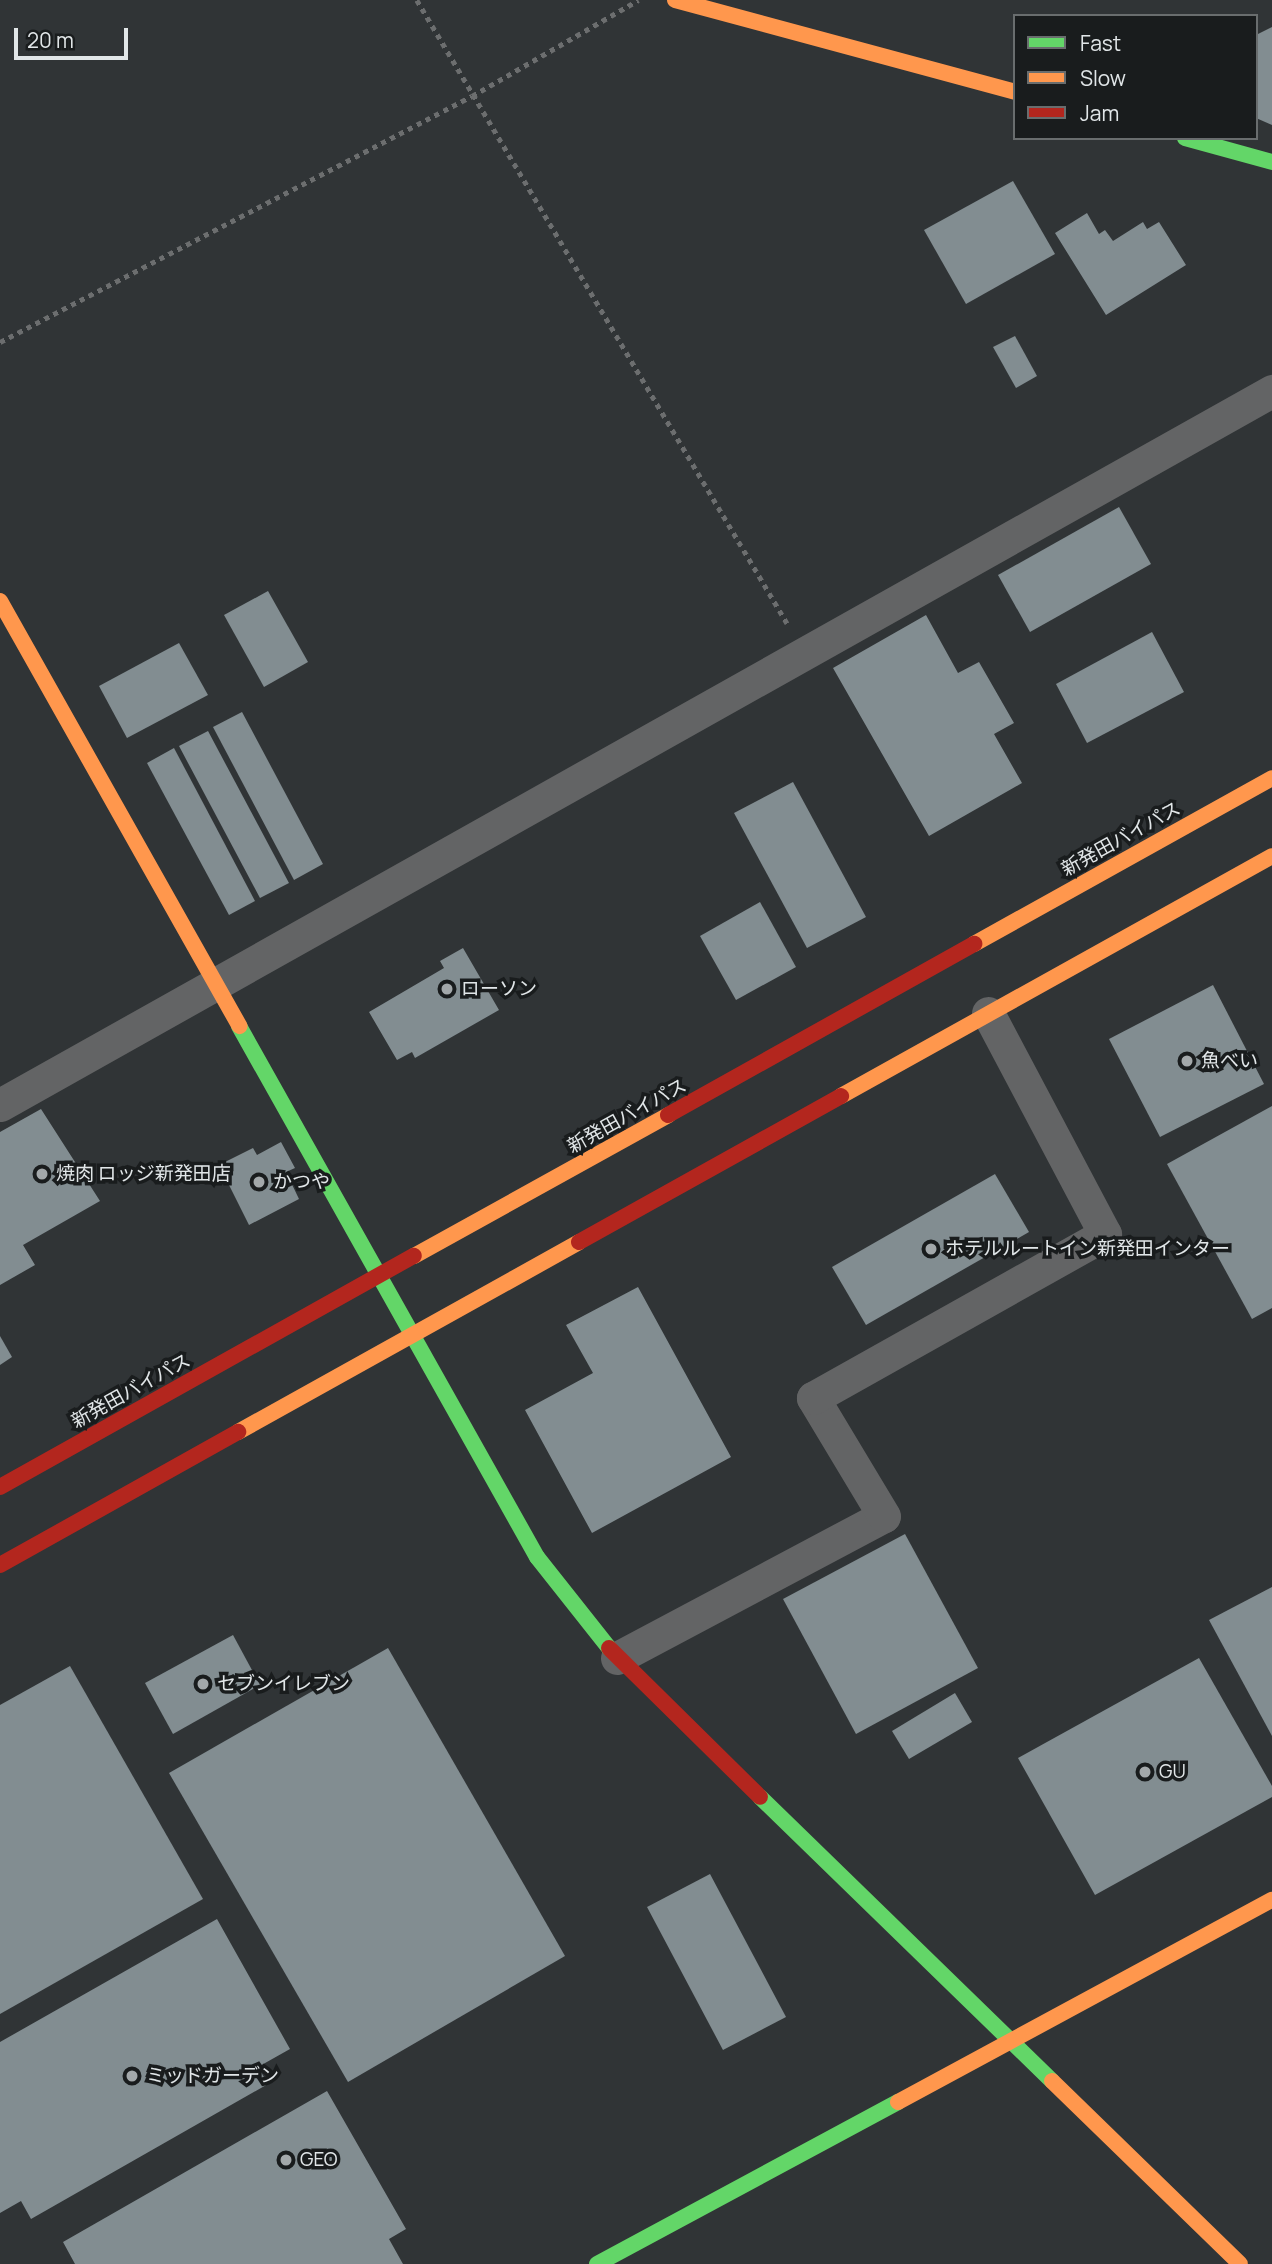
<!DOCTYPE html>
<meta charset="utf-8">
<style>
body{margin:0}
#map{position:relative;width:1272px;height:2264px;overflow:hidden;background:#303436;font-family:Manrope,"Noto Sans JP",sans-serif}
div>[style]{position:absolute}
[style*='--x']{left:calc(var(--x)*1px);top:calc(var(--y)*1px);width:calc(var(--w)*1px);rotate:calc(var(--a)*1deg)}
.building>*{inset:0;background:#828d91}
.path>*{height:4.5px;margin-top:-2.25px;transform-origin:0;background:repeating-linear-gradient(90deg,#6c6e6f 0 5px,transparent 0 10px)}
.street>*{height:33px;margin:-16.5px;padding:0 16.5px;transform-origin:16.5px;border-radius:16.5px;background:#636465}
.fast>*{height:16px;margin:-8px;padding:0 8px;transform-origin:8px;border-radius:8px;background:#63d668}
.slow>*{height:16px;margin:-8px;padding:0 8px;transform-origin:8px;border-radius:8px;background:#ff974d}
.jam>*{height:16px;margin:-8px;padding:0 8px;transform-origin:8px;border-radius:8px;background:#b3261e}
.dots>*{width:19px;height:19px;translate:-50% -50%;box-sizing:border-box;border:4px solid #191c1d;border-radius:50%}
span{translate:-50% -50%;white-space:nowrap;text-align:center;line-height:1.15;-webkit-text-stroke:7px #191c1d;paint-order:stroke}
.street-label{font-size:19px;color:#e1e6e8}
.poi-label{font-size:19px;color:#e1e6e8}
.left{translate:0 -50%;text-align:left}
.legend{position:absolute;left:1013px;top:14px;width:245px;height:126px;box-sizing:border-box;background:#191c1d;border:2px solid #696d6e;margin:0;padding:9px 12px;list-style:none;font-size:21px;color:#e1e6e8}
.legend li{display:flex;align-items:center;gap:14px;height:35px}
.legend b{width:35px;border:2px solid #696d6e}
.scale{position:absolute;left:14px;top:28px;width:114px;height:32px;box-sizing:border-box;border:4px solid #e1e6e8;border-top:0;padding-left:9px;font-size:21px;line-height:24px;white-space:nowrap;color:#e1e6e8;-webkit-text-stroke:5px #191c1d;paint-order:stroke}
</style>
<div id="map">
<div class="building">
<i style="clip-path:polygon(1272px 27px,1272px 125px,1256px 118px,1256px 35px)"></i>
<i style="clip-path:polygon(1013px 181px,1055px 254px,966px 304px,924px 230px)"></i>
<i style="clip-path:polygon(1087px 213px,1099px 234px,1105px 230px,1113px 241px,1143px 222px,1147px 229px,1159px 222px,1186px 265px,1106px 315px,1055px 233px)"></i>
<i style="clip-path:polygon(1015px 336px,1037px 376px,1016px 388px,993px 347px)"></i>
<i style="clip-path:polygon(1119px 507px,1151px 564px,1030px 632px,998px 575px)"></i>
<i style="clip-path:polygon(268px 591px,308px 662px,264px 687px,224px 615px)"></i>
<i style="clip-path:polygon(926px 615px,958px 673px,979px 662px,1014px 723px,994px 734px,1022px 783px,929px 836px,833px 668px)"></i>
<i style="clip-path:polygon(1152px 632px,1184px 692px,1087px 743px,1056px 684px)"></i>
<i style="clip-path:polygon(179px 643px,208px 695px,127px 738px,99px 686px)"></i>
<i style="clip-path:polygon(242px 712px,323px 864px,294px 880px,213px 727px)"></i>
<i style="clip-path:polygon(208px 731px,289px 883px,260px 898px,179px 746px)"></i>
<i style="clip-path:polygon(174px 748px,255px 901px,229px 915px,147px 763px)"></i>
<i style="clip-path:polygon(793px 782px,866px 917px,807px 948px,734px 813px)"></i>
<i style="clip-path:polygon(760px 902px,796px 967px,736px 1000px,700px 936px)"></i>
<i style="clip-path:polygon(463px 948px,499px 1010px,415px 1058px,412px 1052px,397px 1060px,369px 1012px,444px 968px,440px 961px)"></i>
<i style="clip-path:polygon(1213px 985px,1264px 1084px,1160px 1137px,1109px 1039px)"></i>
<i style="clip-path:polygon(1272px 1106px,1272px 1308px,1252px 1319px,1167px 1164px)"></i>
<i style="clip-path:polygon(41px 1109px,100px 1201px,23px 1245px,35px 1265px,0 1285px,0 1132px)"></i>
<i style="clip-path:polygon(281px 1142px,295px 1168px,286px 1172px,299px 1199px,249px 1225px,219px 1165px,253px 1148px,257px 1155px)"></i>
<i style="clip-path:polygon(995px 1174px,1029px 1232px,866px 1325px,832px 1267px)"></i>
<i style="clip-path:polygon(638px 1287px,731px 1457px,592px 1533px,525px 1410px,593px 1373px,566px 1325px)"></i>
<i style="clip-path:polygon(0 1336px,12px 1357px,0 1365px)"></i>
<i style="clip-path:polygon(905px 1534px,978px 1668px,856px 1734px,783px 1599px)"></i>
<i style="clip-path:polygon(1272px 1587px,1272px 1736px,1209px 1620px)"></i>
<i style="clip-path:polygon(233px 1635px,260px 1685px,173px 1734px,145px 1683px)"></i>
<i style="clip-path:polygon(388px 1648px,565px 1956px,348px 2082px,169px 1773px)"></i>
<i style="clip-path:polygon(1199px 1658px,1272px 1786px,1272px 1797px,1095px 1895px,1018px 1758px)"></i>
<i style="clip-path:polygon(70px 1666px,203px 1899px,0 2014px,0 1705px)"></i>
<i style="clip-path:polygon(955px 1693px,972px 1722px,909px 1759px,892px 1731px)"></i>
<i style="clip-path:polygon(710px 1874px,786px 2017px,723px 2050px,647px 1907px)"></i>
<i style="clip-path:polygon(217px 1919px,290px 2049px,258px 2067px,268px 2084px,31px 2219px,21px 2201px,0 2213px,0 2042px)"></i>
<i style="clip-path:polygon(327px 2091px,406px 2229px,389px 2239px,403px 2264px,75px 2264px,63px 2242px)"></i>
</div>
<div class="path">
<i style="--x:417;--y:0;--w:725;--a:59.29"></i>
<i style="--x:0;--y:342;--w:532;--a:-27.53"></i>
<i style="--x:472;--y:96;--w:192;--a:-30"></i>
</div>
<div class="street">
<i style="--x:0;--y:1105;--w:1459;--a:-29.31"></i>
<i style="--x:617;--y:1658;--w:302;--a:-28"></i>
<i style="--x:884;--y:1516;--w:138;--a:-121"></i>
<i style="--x:813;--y:1398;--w:335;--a:-29.3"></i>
<i style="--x:1105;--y:1234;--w:250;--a:-117.9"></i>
</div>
<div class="fast">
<i style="--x:1185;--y:138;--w:90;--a:15.4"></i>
<i style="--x:239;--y:1026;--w:609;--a:60.7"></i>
<i style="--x:537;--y:1557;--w:116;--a:51.6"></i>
<i style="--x:760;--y:1797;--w:407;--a:44.2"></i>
<i style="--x:597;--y:2264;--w:342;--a:-28.3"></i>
</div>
<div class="slow">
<i style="--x:675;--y:0;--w:352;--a:15.1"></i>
<i style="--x:0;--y:601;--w:488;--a:60.6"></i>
<i style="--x:974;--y:944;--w:341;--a:-29.1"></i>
<i style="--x:841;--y:1096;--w:493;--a:-29.1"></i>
<i style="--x:414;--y:1256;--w:291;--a:-29"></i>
<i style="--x:238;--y:1432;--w:390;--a:-29.1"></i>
<i style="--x:1052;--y:2081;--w:262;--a:44.2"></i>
<i style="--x:898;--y:2102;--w:425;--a:-28.4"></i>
</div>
<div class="jam">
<i style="--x:668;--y:1115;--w:351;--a:-29.2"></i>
<i style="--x:579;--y:1242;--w:300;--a:-29.1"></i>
<i style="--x:0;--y:1487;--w:474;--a:-29.2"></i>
<i style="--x:0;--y:1565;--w:273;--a:-29.2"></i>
<i style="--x:609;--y:1648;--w:212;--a:44.6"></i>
</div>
<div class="dots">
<i style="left:447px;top:989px;background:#a3a8aa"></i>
<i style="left:1187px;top:1061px;background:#a3a8aa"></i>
<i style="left:42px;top:1174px;background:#a3a8aa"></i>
<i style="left:259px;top:1182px;background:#a3a8aa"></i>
<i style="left:931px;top:1249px;background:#a3a8aa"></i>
<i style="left:203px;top:1684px;background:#a3a8aa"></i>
<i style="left:1145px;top:1772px;background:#a3a8aa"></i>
<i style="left:132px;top:2076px;background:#a3a8aa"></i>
<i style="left:286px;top:2160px;background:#a3a8aa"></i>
</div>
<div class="street-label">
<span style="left:1121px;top:839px;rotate:-29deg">新発田バイパス</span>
<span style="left:627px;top:1116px;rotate:-29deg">新発田バイパス</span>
<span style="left:131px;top:1391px;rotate:-29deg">新発田バイパス</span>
</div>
<div class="poi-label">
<span class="left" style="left:461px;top:989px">ローソン</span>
<span class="left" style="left:1201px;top:1061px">魚べい</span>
<span class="left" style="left:56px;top:1174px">焼肉 ロッジ新発田店</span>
<span class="left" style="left:273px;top:1182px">かつや</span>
<span class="left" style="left:945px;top:1249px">ホテルルートイン新発田インター</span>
<span class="left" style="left:217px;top:1684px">セブンイレブン</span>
<span class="left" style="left:1159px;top:1772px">GU</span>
<span class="left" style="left:146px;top:2076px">ミッドガーデン</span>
<span class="left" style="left:300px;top:2160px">GEO</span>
</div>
<ul class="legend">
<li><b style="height:9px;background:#63d668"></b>Fast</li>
<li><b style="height:9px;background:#ff974d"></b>Slow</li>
<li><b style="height:9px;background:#b3261e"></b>Jam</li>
</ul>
<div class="scale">20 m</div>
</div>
